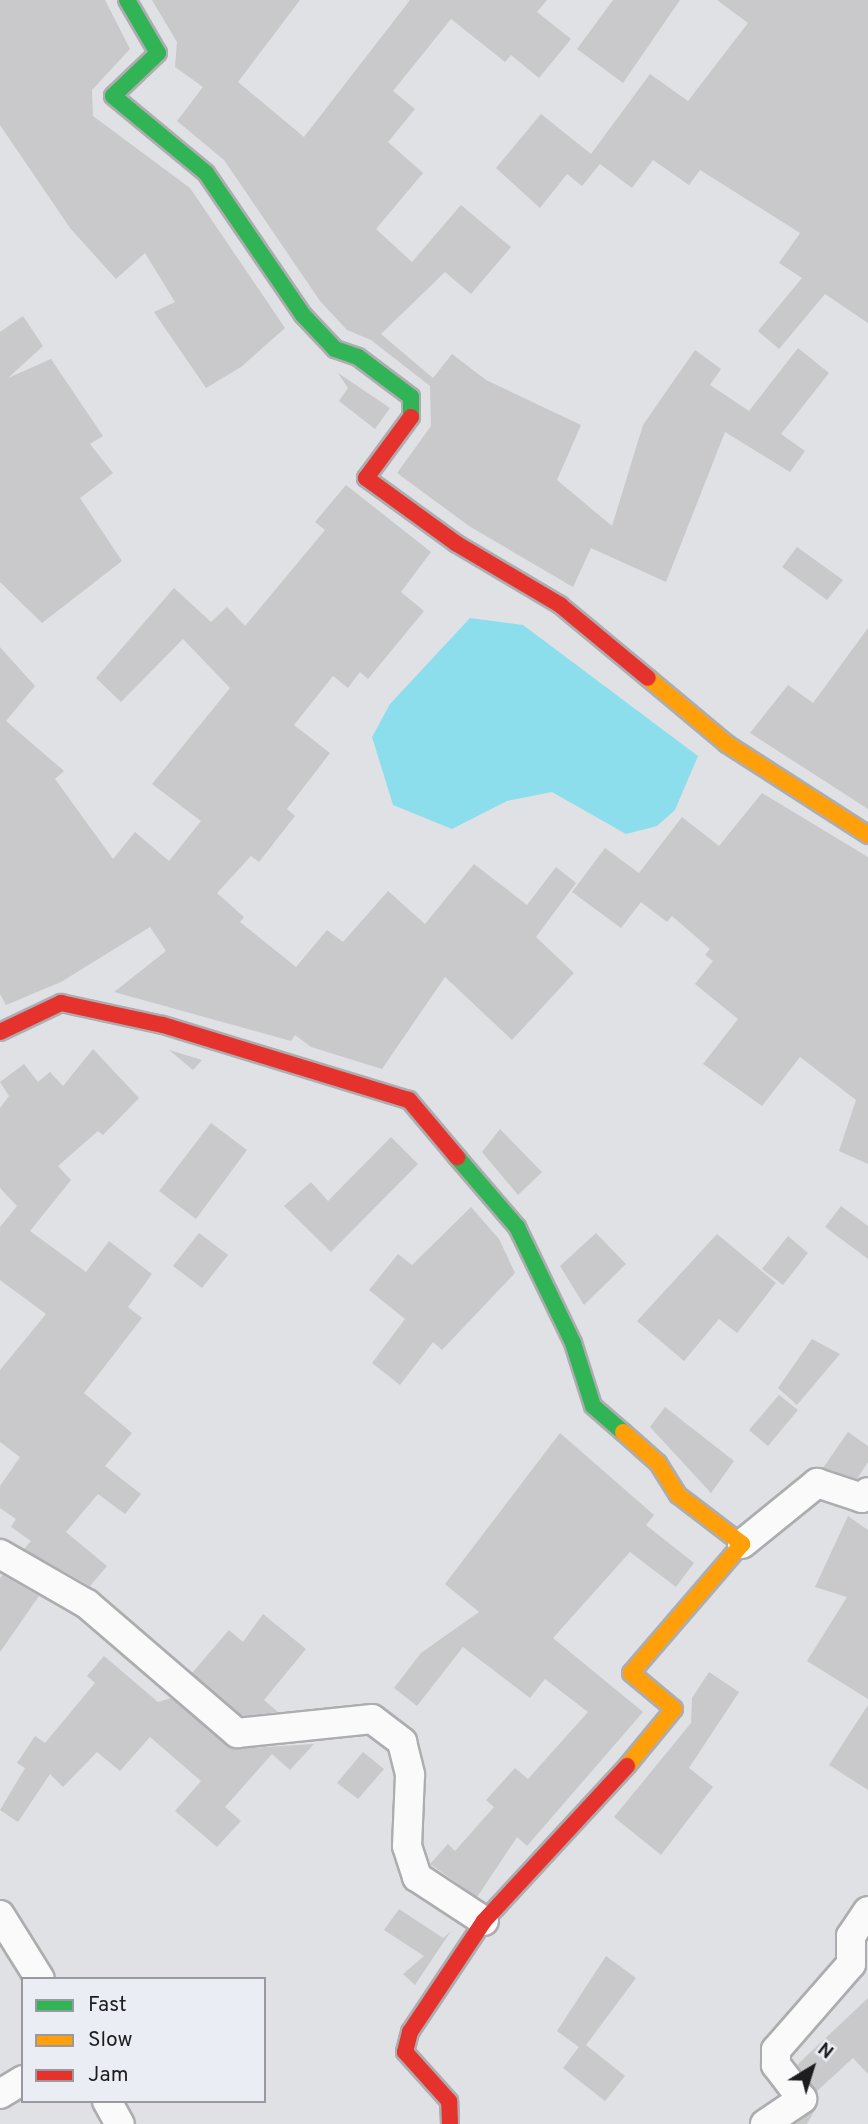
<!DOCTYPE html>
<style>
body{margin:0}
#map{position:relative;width:868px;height:2124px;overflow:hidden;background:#e0e1e5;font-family:Overpass,sans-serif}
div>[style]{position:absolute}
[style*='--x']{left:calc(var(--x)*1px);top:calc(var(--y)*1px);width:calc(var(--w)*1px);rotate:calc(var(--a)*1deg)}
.water>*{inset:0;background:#8ddeed}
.building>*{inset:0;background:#c9c8cb}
.roads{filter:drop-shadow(2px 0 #adadb0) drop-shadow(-2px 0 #adadb0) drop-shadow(0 2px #adadb0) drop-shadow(0 -2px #adadb0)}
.street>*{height:28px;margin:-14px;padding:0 14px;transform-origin:14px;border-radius:14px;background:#fafafb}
.fast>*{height:16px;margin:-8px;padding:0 8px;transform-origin:8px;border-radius:8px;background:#30b455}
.slow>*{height:16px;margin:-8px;padding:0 8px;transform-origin:8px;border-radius:8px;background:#ff9f0a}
.jam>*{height:16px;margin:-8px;padding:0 8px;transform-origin:8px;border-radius:8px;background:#e5322d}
span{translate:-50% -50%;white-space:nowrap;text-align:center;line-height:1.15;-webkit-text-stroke:5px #ebedf4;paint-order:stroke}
.legend{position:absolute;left:21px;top:1977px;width:245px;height:126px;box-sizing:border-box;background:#ebedf4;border:2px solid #999a9f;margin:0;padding:9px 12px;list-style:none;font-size:21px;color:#1d1d20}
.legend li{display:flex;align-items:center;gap:14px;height:35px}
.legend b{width:35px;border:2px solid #999a9f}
.north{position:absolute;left:777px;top:2033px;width:70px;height:70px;-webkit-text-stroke:5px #ebedf4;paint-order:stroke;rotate:38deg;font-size:19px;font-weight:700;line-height:28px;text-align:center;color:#1d1d20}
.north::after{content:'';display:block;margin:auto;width:24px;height:32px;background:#1d1d20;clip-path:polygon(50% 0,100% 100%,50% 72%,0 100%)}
</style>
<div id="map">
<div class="water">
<i style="clip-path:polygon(470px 618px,523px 625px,698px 756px,675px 810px,657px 826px,626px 834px,552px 792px,507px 801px,452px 829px,393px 805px,372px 737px,390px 704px)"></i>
</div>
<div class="building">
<i style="clip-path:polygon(0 0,105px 0,130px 49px,92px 90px,93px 116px,190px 188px,285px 328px,241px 367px,206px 388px,154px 312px,175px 302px,145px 253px,116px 279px,70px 228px,0 125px)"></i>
<i style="clip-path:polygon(152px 0,300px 0,238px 82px,304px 137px,410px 0,547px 0,537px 12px,571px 39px,539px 78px,511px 55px,505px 62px,451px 19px,393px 91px,415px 109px,388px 142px,423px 173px,376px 229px,412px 262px,461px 205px,511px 247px,471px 294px,445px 272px,381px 334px,433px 378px,452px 354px,486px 380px,581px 425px,557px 480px,612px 526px,643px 425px,695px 350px,721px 369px,710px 385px,749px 411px,798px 348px,829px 373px,781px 434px,805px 451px,790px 472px,725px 432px,666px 582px,591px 548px,573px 587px,469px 526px,397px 473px,431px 426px,430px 386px,371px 340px,347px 330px,320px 301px,224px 160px,177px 121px,203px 87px,175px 67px,177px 42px)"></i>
<i style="clip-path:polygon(613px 0,680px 0,623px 83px,577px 49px)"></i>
<i style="clip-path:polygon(717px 0,868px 0,868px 323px,825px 294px,779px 349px,758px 331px,802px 278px,779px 263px,800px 233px,700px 170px,689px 185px,653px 160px,632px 188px,600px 164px,582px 186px,567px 174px,540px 208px,496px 168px,541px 114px,591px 154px,650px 74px,688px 101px,748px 23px)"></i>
<i style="clip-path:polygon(23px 316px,43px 346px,8px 378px,51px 359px,103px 436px,90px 444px,113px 473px,80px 498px,122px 561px,42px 623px,0 582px,0 332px)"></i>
<i style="clip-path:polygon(338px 373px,390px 408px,375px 429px,339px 401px,348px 388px)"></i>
<i style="clip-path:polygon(346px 485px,431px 552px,401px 592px,424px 611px,368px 679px,360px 672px,348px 688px,333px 676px,294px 725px,330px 753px,287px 809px,295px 816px,259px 862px,251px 856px,217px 893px,244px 917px,240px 922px,296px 967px,327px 930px,343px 942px,388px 891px,425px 924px,474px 864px,527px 905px,556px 867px,576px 883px,536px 937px,574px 973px,512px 1040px,445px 977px,382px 1069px,311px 1047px,295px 1035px,291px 1041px,114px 992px,166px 951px,150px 927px,61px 982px,6px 1005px,0 994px,0 647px,35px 686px,6px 721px,64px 771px,55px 779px,113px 859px,135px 832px,169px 861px,201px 821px,152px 784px,230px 688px,183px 639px,121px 702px,96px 678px,174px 588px,211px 622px,227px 607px,245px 626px,325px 530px,315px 522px)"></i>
<i style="clip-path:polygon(797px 547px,843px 580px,827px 600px,782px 567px)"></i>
<i style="clip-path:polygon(868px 628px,868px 809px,750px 733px,788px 685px,813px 703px)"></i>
<i style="clip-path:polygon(762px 793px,868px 857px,868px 1164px,839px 1151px,856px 1100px,800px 1057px,762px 1106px,703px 1064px,738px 1019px,695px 984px,713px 961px,705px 955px,710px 949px,672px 916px,667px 922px,641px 902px,621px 928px,572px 892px,605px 848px,639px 873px,682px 817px,719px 846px)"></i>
<i style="clip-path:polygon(93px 1049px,139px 1098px,103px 1135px,98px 1131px,58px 1166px,71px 1180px,30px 1231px,86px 1272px,109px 1241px,152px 1274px,128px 1307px,142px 1318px,84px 1393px,132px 1433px,105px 1466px,141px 1494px,125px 1514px,98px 1494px,66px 1532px,107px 1566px,90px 1586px,24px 1549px,31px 1541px,11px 1527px,16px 1519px,0 1508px,0 1486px,20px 1457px,0 1442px,0 1370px,46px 1314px,0 1280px,0 1227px,17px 1206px,0 1188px,0 1108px,9px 1096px,0 1082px,24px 1064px,38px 1082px,50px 1072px,63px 1086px)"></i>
<i style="clip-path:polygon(169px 1050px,202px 1060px,193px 1070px)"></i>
<i style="clip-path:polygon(211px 1123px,247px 1150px,196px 1219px,159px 1191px)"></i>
<i style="clip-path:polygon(500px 1129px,542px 1172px,518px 1195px,482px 1152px)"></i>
<i style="clip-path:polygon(391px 1137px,418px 1164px,331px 1252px,284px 1206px,311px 1182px,328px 1201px)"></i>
<i style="clip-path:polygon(841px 1206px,868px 1226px,868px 1259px,825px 1227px)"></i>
<i style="clip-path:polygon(471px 1207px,499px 1239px,515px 1273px,442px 1350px,433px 1342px,400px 1385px,372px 1363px,405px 1319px,369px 1290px,398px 1254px,412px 1265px)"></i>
<i style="clip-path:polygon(199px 1233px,228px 1255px,202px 1288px,173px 1266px)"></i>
<i style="clip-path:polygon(596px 1233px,626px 1264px,584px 1305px,560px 1266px)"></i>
<i style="clip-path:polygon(717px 1234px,776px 1283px,737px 1333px,719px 1319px,684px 1361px,637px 1321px)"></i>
<i style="clip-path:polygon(788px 1236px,808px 1253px,783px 1285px,762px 1269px)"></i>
<i style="clip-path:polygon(812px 1339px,840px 1354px,797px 1405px,778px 1388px)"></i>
<i style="clip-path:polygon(779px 1395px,798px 1410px,768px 1446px,749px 1430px)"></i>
<i style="clip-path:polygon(665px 1407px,734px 1461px,711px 1493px,650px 1427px)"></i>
<i style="clip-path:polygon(848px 1432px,868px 1446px,868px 1462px,857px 1479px,823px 1468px)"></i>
<i style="clip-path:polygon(560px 1433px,654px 1515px,646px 1525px,694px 1563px,676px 1587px,630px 1552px,553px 1638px,643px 1712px,527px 1846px,517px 1837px,477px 1897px,430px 1864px,448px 1844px,455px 1851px,494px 1807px,486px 1800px,515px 1768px,528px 1779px,588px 1712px,545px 1679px,530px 1698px,463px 1647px,417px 1706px,394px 1688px,421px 1653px,479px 1612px,445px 1584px)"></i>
<i style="clip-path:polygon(848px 1516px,868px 1530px,868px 1699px,807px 1661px,847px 1597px,815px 1587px)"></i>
<i style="clip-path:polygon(3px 1575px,39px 1596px,0 1652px,0 1578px)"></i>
<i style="clip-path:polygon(263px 1614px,306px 1649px,264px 1700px,278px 1712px,242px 1716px,192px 1673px,229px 1630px,243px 1642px)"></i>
<i style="clip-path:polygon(104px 1656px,158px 1702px,171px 1698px,232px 1749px,314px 1744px,290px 1770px,272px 1754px,225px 1807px,241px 1821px,217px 1847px,175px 1811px,201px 1781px,150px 1737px,120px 1771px,97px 1752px,63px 1787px,50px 1774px,18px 1822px,0 1810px,25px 1768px,17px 1763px,35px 1736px,45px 1743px,95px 1683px,87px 1676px)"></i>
<i style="clip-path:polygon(709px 1672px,739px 1692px,689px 1768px,713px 1787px,661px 1855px,614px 1817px,691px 1723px,692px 1698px)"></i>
<i style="clip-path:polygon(868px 1705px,868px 1790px,829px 1765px)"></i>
<i style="clip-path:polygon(363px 1752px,384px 1769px,358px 1799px,337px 1783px)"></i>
<i style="clip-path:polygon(399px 1909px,443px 1938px,451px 1931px,415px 1985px,403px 1974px,424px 1956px,384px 1930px)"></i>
<i style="clip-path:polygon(606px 1956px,636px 1978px,586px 2045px,625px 2076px,605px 2101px,563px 2068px,579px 2047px,557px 2031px)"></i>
<i style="clip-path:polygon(868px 1998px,868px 2074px,853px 2058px,816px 2092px,797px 2065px)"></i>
<i style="clip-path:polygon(816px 2108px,807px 2124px,795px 2124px,811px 2113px)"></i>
</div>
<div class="roads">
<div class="street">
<i style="--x:742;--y:1544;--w:97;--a:-39.1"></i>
<i style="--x:817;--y:1483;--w:47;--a:18.4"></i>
<i style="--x:862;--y:1498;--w:8;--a:-45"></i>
<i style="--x:0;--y:1554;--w:100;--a:29.9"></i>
<i style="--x:87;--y:1604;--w:198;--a:40.7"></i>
<i style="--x:237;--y:1733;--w:136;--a:-5.9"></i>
<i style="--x:372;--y:1719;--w:38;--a:37"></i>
<i style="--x:402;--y:1742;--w:34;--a:76"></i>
<i style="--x:410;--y:1775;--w:71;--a:92.4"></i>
<i style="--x:407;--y:1846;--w:33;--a:72"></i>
<i style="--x:417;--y:1877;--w:80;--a:33.3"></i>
<i style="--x:0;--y:1915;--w:75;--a:58"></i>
<i style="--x:0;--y:2094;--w:27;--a:-31"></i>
<i style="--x:107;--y:2101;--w:26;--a:61"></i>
<i style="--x:765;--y:2124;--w:45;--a:-34"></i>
<i style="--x:802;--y:2099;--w:43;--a:-127.4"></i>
<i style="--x:776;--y:2065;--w:15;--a:-90"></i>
<i style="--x:776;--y:2050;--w:114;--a:-48.9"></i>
<i style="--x:851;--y:1964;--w:28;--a:-90"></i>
<i style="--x:851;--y:1936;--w:30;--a:-56"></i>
</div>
<div class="fast">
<i style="--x:127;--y:0;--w:61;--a:59.7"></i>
<i style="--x:158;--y:53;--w:62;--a:136.3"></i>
<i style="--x:113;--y:96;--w:121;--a:39.6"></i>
<i style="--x:206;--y:173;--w:172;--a:55.7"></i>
<i style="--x:303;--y:315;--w:47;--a:46.7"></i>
<i style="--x:335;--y:349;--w:24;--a:19"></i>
<i style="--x:358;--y:357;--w:66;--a:37"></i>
<i style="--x:411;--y:397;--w:20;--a:90"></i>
<i style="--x:457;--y:1157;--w:92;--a:49.4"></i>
<i style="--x:517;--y:1227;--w:129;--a:64.2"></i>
<i style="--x:573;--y:1343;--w:66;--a:72.4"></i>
<i style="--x:593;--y:1406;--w:40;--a:41"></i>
</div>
<div class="slow">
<i style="--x:648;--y:678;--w:103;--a:39.9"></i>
<i style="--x:727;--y:744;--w:168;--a:32.8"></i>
<i style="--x:623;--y:1432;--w:47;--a:41.5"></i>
<i style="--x:658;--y:1463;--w:38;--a:58"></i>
<i style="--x:678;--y:1495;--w:81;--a:37.4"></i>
<i style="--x:742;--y:1544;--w:170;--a:130.7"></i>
<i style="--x:631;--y:1673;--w:56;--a:39.9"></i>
<i style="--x:674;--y:1709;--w:74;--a:129.5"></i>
</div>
<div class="jam">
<i style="--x:411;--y:417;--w:76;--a:126.4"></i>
<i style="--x:366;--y:478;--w:112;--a:36"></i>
<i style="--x:457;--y:544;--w:120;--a:30.6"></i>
<i style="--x:560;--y:605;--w:114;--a:39.7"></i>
<i style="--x:0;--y:1032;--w:68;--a:-25.4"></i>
<i style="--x:61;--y:1003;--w:104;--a:12.2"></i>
<i style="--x:163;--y:1025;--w:257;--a:17"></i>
<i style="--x:409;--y:1100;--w:75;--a:49.9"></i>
<i style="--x:450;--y:2124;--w:23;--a:-92"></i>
<i style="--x:449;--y:2101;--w:66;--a:-131.9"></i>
<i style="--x:405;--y:2052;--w:21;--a:-76"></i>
<i style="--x:410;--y:2032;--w:133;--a:-56.3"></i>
<i style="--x:484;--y:1921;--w:211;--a:-47.3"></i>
</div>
</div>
<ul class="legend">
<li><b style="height:9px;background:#30b455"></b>Fast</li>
<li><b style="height:9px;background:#ff9f0a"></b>Slow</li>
<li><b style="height:9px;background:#e5322d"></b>Jam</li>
</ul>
<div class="north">N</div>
</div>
